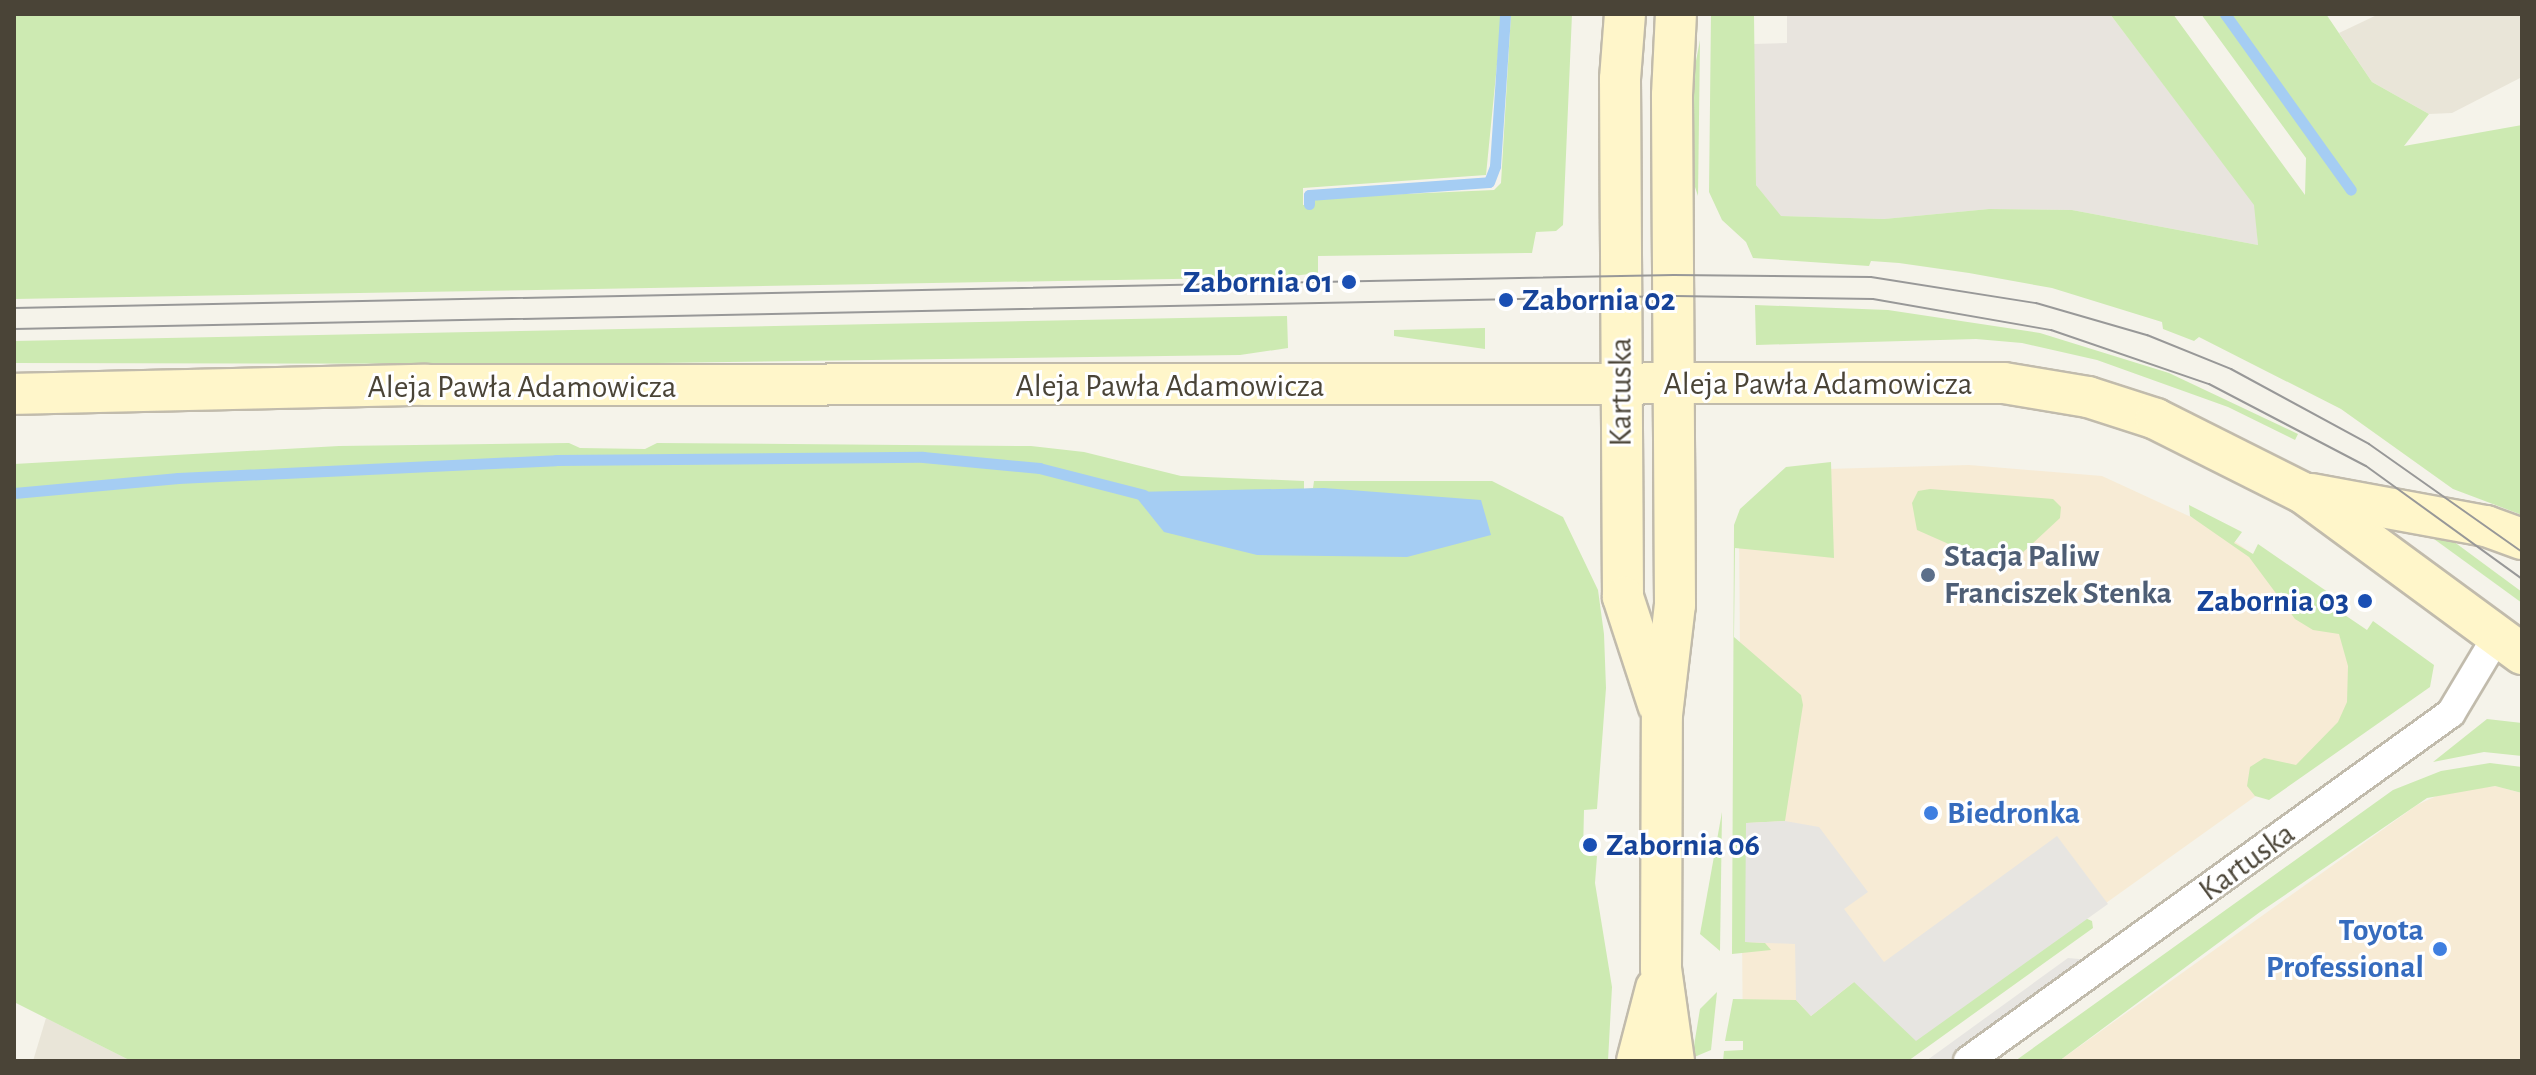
<!DOCTYPE html>
<meta charset="utf-8">
<style>
body{margin:0}
#map{position:relative;width:2536px;height:1075px;overflow:hidden;background:#f5f3ea;font-family:"Alegreya Sans",sans-serif}
div>[style]{position:absolute}
[style*='--x']{left:calc(var(--x)*1px);top:calc(var(--y)*1px);width:calc(var(--w)*1px);rotate:calc(var(--a)*1deg)}
.residential>*{inset:0;background:#e9e5d8}
.commercial>*{inset:0;background:#f7ebd5}
.industrial>*{inset:0;background:#e8e4de}
.green>*{inset:0;background:#cdeab2}
.parking>*{inset:0;background:#e7e5e1}
.water>*{inset:0;background:#a5cdf3}
.stream>*{height:11px;margin:-5.5px;padding:0 5.5px;transform-origin:5.5px;border-radius:5.5px;background:#a5cdf3}
.roads{filter:drop-shadow(2px 0 #c1bbac) drop-shadow(-2px 0 #c1bbac) drop-shadow(0 2px #c1bbac) drop-shadow(0 -2px #c1bbac)}
.street>*{height:28px;margin:-14px;padding:0 14px;transform-origin:14px;border-radius:14px;background:#fff}
.secondary>*{height:40px;margin:-20px;padding:0 20px;transform-origin:20px;border-radius:20px;background:#fff6ca}
.tram>*{height:2px;margin:-1px;padding:0 1px;transform-origin:1px;border-radius:1px;background:#989898}
.dots>*{width:22px;height:22px;translate:-50% -50%;box-sizing:border-box;border:4px solid #fff;border-radius:50%}
span{translate:-50% -50%;white-space:nowrap;text-align:center;line-height:1.15;-webkit-text-stroke:6px #fff;paint-order:stroke}
.transit-label{font-size:32px;color:#164399;font-weight:700}
.right{translate:-100% -50%;text-align:right}
.left{translate:0 -50%;text-align:left}
.street-label{font-size:32px;color:#4a4437}
.service-label{font-size:32px;color:#4e5e75;font-weight:700}
.shop-label{font-size:32px;color:#366cbe;font-weight:700}
.frame{position:absolute;inset:0;border:16px solid #4a4437;pointer-events:none}
</style>
<div id="map">
<div class="residential">
<i style="clip-path:polygon(2379px 14px,2522px 14px,2522px 77px,2452px 113px,2429px 114px,2372px 82px,2339px 33px)"></i>
<i style="clip-path:polygon(46px 1018px,131px 1061px,33px 1061px)"></i>
</div>
<div class="commercial">
<i style="clip-path:polygon(1969px 465px,2102px 476px,2217px 529px,2274px 569px,2341px 634px,2357px 688px,2327px 745px,2085px 918px,1743px 1061px,1739px 523px,1791px 470px)"></i>
<i style="clip-path:polygon(2495px 786px,2522px 793px,2522px 1061px,2059px 1061px,2417px 805px,2445px 792px)"></i>
</div>
<div class="industrial">
<i style="clip-path:polygon(1787px 14px,2110px 14px,2255px 205px,2258px 245px,2072px 210px,1989px 209px,1884px 219px,1780px 216px,1756px 185px,1753px 44px,1787px 43px)"></i>
</div>
<div class="green">
<i style="clip-path:polygon(14px 14px,1502px 14px,1486px 175px,1303px 188px,1303px 205px,1313px 204px,1314px 198px,1494px 190px,1501px 183px,1511px 14px,1572px 14px,1563px 225px,1556px 231px,1536px 232px,1532px 253px,1318px 256px,1318px 273px,1284px 277px,14px 299px)"></i>
<i style="clip-path:polygon(1711px 14px,1754px 14px,1756px 185px,1781px 216px,1884px 219px,1989px 209px,2072px 210px,2258px 245px,2254px 205px,2110px 14px,2173px 14px,2305px 195px,2306px 158px,2201px 14px,2326px 14px,2372px 82px,2429px 114px,2404px 146px,2522px 125px,2522px 515px,2453px 489px,2341px 409px,2199px 337px,2194px 341px,2163px 329px,2162px 322px,2052px 288px,1969px 273px,1899px 263px,1871px 261px,1869px 266px,1753px 258px,1746px 242px,1722px 220px,1709px 192px)"></i>
<i style="clip-path:polygon(1700px 40px,1698px 196px,1690px 172px,1688px 103px)"></i>
<i style="clip-path:polygon(1755px 305px,1888px 310px,2040px 333px,2169px 373px,2298px 434px,2295px 440px,2228px 407px,2097px 360px,2022px 343px,1976px 339px,1756px 345px)"></i>
<i style="clip-path:polygon(1287px 316px,1288px 348px,1240px 355px,585px 364px,14px 363px,14px 341px)"></i>
<i style="clip-path:polygon(1485px 328px,1485px 349px,1394px 336px,1394px 330px)"></i>
<i style="clip-path:polygon(569px 443px,580px 448px,645px 449px,657px 443px,1031px 446px,1084px 452px,1181px 476px,1304px 481px,1304px 489px,1313px 488px,1314px 481px,1492px 481px,1563px 517px,1598px 590px,1604px 634px,1606px 688px,1597px 809px,1584px 810px,1583px 854px,1597px 856px,1595px 883px,1612px 987px,1608px 1061px,131px 1061px,14px 1002px,14px 464px,339px 446px)"></i>
<i style="clip-path:polygon(1831px 462px,1834px 558px,1735px 548px,1734px 637px,1801px 695px,1803px 705px,1785px 821px,1747px 823px,1746px 942px,1765px 943px,1771px 950px,1732px 954px,1734px 525px,1740px 509px,1786px 467px)"></i>
<i style="clip-path:polygon(1930px 489px,2053px 499px,2061px 507px,2060px 518px,2020px 555px,1969px 553px,1917px 530px,1912px 503px,1918px 491px)"></i>
<i style="clip-path:polygon(2189px 505px,2242px 532px,2234px 543px,2253px 554px,2258px 544px,2338px 599px,2333px 607px,2367px 630px,2373px 621px,2434px 665px,2430px 687px,2269px 800px,2255px 796px,2247px 786px,2250px 767px,2264px 758px,2296px 765px,2338px 722px,2347px 702px,2348px 666px,2339px 634px,2313px 630px,2295px 619px,2249px 557px,2190px 516px)"></i>
<i style="clip-path:polygon(2438px 530px,2522px 592px,2522px 603px,2434px 539px)"></i>
<i style="clip-path:polygon(2487px 719px,2522px 723px,2522px 756px,2484px 752px,2433px 762px)"></i>
<i style="clip-path:polygon(2490px 763px,2522px 767px,2522px 793px,2495px 786px,2427px 798px,2260px 912px,2059px 1061px,2015px 1061px,2393px 790px,2441px 771px)"></i>
<i style="clip-path:polygon(1722px 812px,1720px 951px,1700px 934px)"></i>
<i style="clip-path:polygon(2085px 918px,2092px 921px,2093px 928px,1908px 1061px,1723px 1061px,1724px 1051px,1743px 1050px,1743px 1041px,1725px 1041px,1733px 999px,1796px 1000px,1811px 1016px,1854px 982px)"></i>
<i style="clip-path:polygon(1717px 992px,1711px 1050px,1692px 1058px,1700px 1009px)"></i>
</div>
<div class="parking">
<i style="clip-path:polygon(1785px 821px,1819px 827px,1868px 892px,1844px 909px,1884px 962px,2057px 836px,2108px 904px,1916px 1041px,1854px 982px,1811px 1016px,1796px 1000px,1795px 944px,1745px 942px,1746px 823px)"></i>
<i style="clip-path:polygon(2068px 958px,2090px 960px,1950px 1061px,1926px 1061px)"></i>
</div>
<div class="water">
<i style="clip-path:polygon(1324px 488px,1481px 500px,1491px 535px,1407px 557px,1257px 555px,1164px 532px,1132px 492px)"></i>
</div>
<div class="stream">
<i style="--x:2225;--y:14;--w:216;--a:54.4"></i>
<i style="--x:1309;--y:204;--w:9;--a:-90"></i>
<i style="--x:1309;--y:195;--w:180;--a:-4.1"></i>
<i style="--x:1489;--y:182;--w:17;--a:-69"></i>
<i style="--x:1495;--y:166;--w:152;--a:-86.2"></i>
<i style="--x:14;--y:493;--w:165;--a:-5.2"></i>
<i style="--x:178;--y:478;--w:378;--a:-2.7"></i>
<i style="--x:556;--y:460;--w:367;--a:-0.5"></i>
<i style="--x:923;--y:457;--w:117;--a:5.4"></i>
<i style="--x:1039;--y:468;--w:108;--a:14.4"></i>
</div>
<div class="roads">
<div class="street">
<i style="--x:1968;--y:1061;--w:595;--a:-35.77"></i>
<i style="--x:2451;--y:713;--w:90;--a:-59.1"></i>
</div>
<div class="secondary">
<i style="--x:1625;--y:14;--w:65;--a:94.4"></i>
<i style="--x:1620;--y:79;--w:518;--a:89.67"></i>
<i style="--x:1623;--y:597;--w:113;--a:71.9"></i>
<i style="--x:14;--y:394;--w:411;--a:-1.3"></i>
<i style="--x:425;--y:385;--w:1579;--a:-0.07"></i>
<i style="--x:2004;--y:383;--w:85;--a:9.5"></i>
<i style="--x:2088;--y:397;--w:71;--a:17.9"></i>
<i style="--x:2156;--y:419;--w:165;--a:26.7"></i>
<i style="--x:2303;--y:493;--w:272;--a:36.3"></i>
<i style="--x:2311;--y:494;--w:178;--a:10.4"></i>
<i style="--x:2486;--y:526;--w:38;--a:20"></i>
<i style="--x:1637;--y:1061;--w:75;--a:-75.4"></i>
<i style="--x:1674;--y:1061;--w:93;--a:-98"></i>
<i style="--x:1661;--y:969;--w:254;--a:-89.8"></i>
<i style="--x:1662;--y:715;--w:111;--a:-83.3"></i>
<i style="--x:1675;--y:605;--w:510;--a:-90.34"></i>
<i style="--x:1672;--y:95;--w:81;--a:-87.2"></i>
</div>
</div>
<div class="tram">
<i style="--x:14;--y:308;--w:1660;--a:-1.14"></i>
<i style="--x:1674;--y:275;--w:197;--a:0.6"></i>
<i style="--x:1871;--y:277;--w:167;--a:9"></i>
<i style="--x:2036;--y:303;--w:116;--a:16.1"></i>
<i style="--x:2147;--y:335;--w:91;--a:22"></i>
<i style="--x:2231;--y:369;--w:157;--a:28.5"></i>
<i style="--x:2369;--y:444;--w:187;--a:35.2"></i>
<i style="--x:14;--y:329;--w:1661;--a:-1.14"></i>
<i style="--x:1675;--y:296;--w:198;--a:0.9"></i>
<i style="--x:1873;--y:299;--w:181;--a:9.9"></i>
<i style="--x:2051;--y:330;--w:167;--a:18.9"></i>
<i style="--x:2209;--y:384;--w:177;--a:27.6"></i>
<i style="--x:2366;--y:466;--w:193;--a:35.9"></i>
</div>
<div class="dots">
<i style="left:1349px;top:282px;background:#1a4fb4"></i>
<i style="left:1506px;top:300px;background:#1a4fb4"></i>
<i style="left:1928px;top:575px;background:#5c6f8a"></i>
<i style="left:2365px;top:601px;background:#1a4fb4"></i>
<i style="left:1931px;top:813px;background:#3f7fe0"></i>
<i style="left:1590px;top:845px;background:#1a4fb4"></i>
<i style="left:2440px;top:949px;background:#3f7fe0"></i>
</div>
<div class="transit-label">
<span class="right" style="left:1333px;top:282px">Zabornia 01</span>
<span class="left" style="left:1522px;top:300px">Zabornia 02</span>
<span class="right" style="left:2349px;top:601px">Zabornia 03</span>
<span class="left" style="left:1606px;top:845px">Zabornia 06</span>
</div>
<div class="street-label">
<span style="left:1818px;top:384px">Aleja Pawła Adamowicza</span>
<span style="left:1170px;top:386px">Aleja Pawła Adamowicza</span>
<span style="left:522px;top:387px">Aleja Pawła Adamowicza</span>
<span style="left:1621px;top:392px;rotate:-90deg">Kartuska</span>
<span style="left:2247px;top:862px;rotate:-36deg">Kartuska</span>
</div>
<div class="service-label">
<span class="left" style="left:1944px;top:575px">Stacja Paliw<br>Franciszek Stenka</span>
</div>
<div class="shop-label">
<span class="left" style="left:1947px;top:813px">Biedronka</span>
<span class="right" style="left:2424px;top:949px">Toyota<br>Professional</span>
</div>
<div class="frame"></div>
</div>
